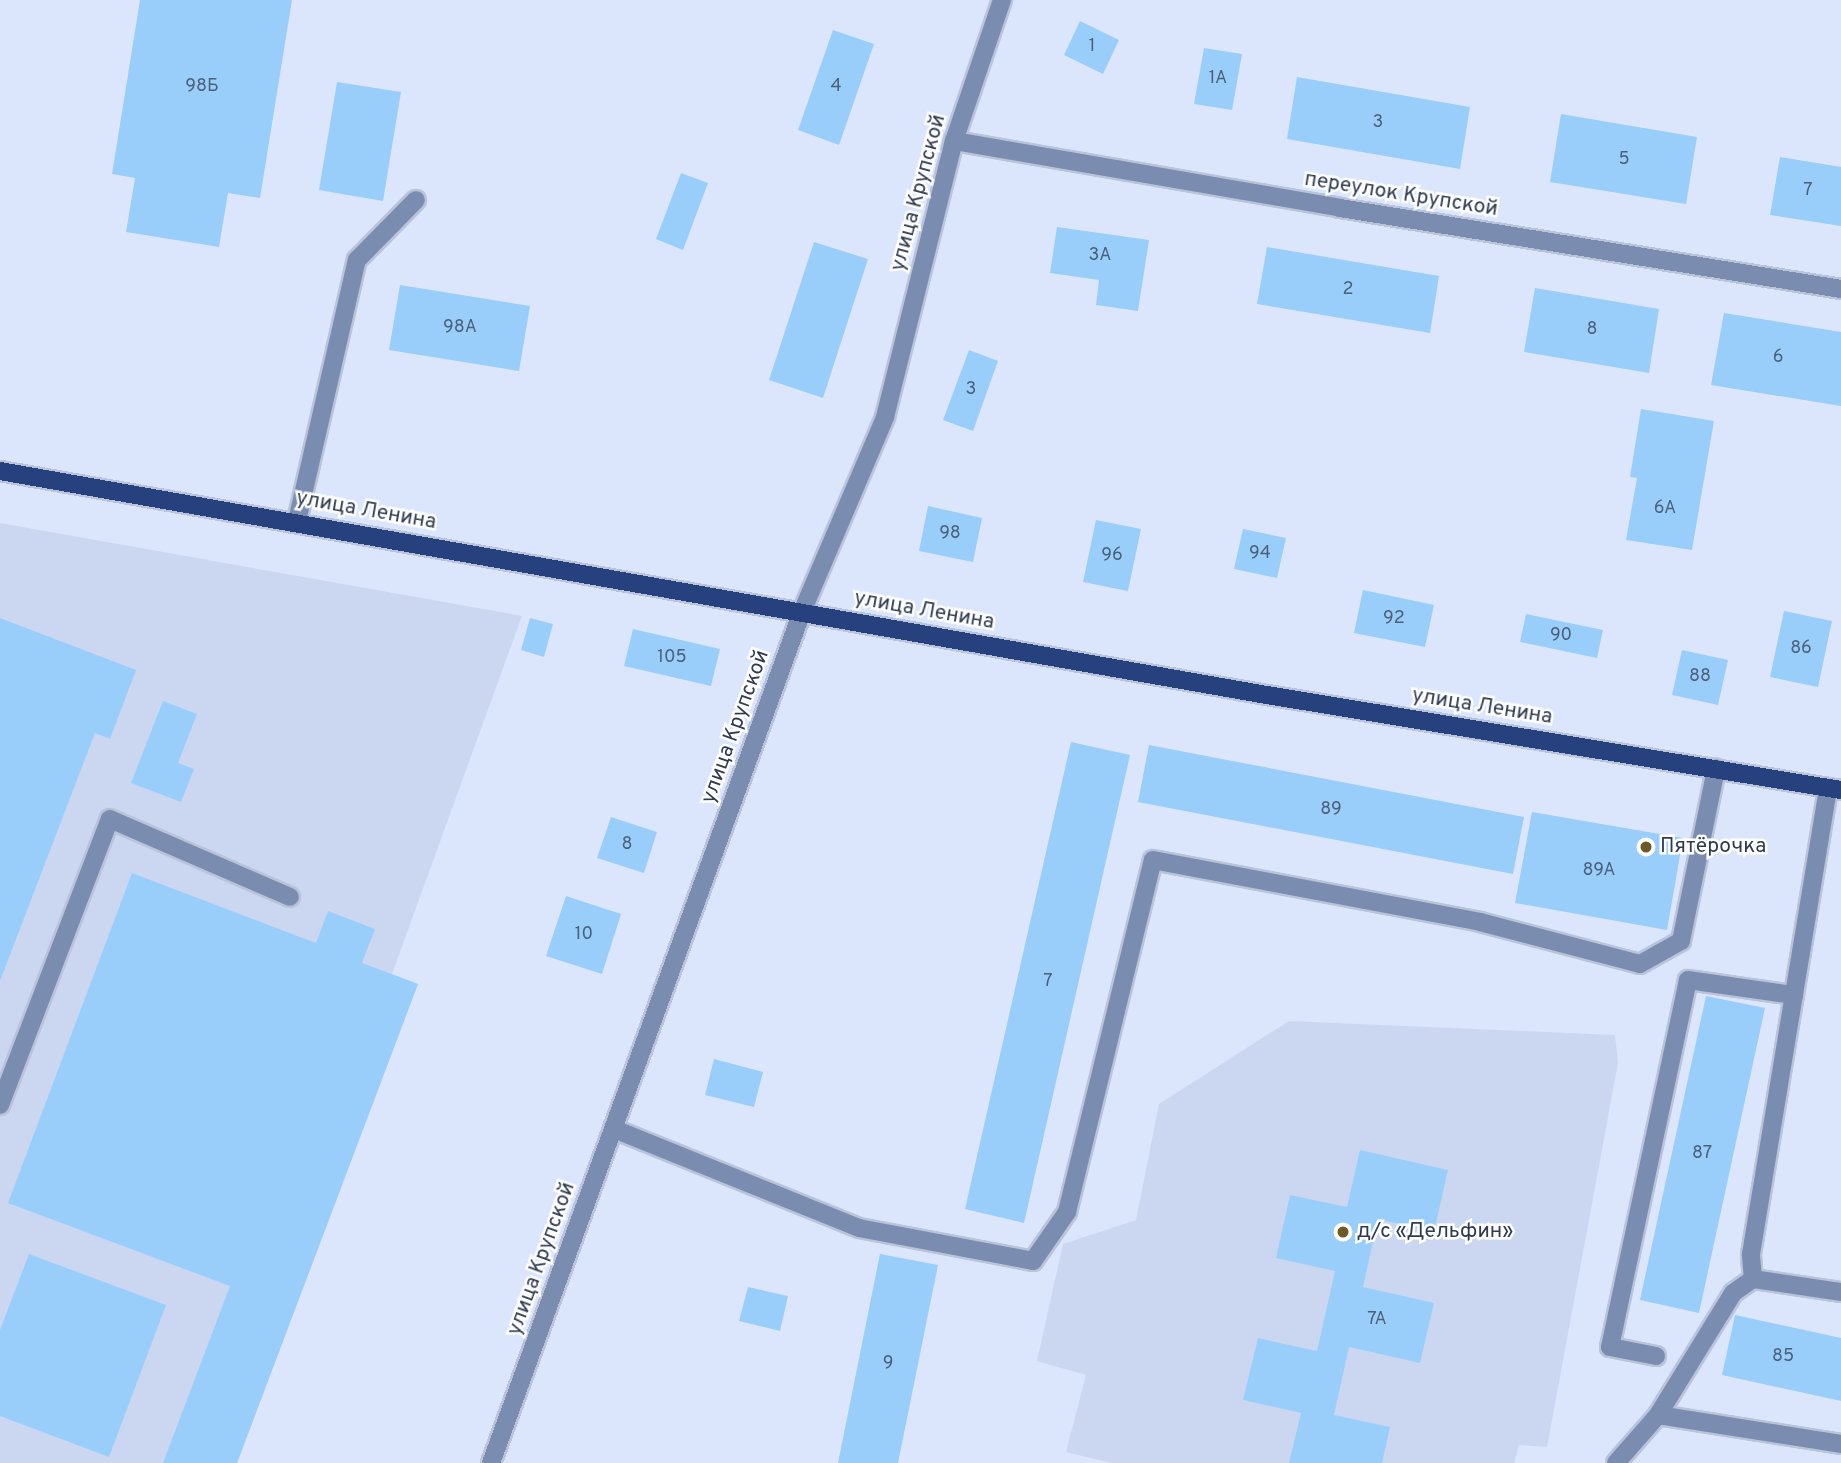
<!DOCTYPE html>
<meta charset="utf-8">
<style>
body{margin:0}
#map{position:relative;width:1841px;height:1463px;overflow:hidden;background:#dbe6fc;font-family:Overpass,sans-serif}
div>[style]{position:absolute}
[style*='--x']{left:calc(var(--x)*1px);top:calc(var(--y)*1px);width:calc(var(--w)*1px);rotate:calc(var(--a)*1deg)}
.built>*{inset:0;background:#cbd7f0}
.building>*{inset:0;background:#9acefa}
.roads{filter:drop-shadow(2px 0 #b9c4da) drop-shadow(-2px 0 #b9c4da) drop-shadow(0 2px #b9c4da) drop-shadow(0 -2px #b9c4da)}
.minor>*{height:18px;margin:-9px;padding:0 9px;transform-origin:9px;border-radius:9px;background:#7b8cb1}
.major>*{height:18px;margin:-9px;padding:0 9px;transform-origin:9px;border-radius:9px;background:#27417f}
.dots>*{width:19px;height:19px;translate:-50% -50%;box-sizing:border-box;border:4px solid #fff;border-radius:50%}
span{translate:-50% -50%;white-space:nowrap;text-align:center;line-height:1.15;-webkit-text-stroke:5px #fff;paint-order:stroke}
.number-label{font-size:18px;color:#4a607b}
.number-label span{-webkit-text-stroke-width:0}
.street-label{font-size:21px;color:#303b51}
.poi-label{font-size:21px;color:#303b51}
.left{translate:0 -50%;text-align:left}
</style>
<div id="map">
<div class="built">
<i style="clip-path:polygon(0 523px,522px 616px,392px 974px,418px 984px,237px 1463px,0 1463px)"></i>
<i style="clip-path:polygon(1289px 1021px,1615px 1035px,1618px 1063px,1547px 1447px,1519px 1445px,1514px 1463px,1111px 1463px,1066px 1452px,1086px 1375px,1037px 1361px,1063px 1244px,1136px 1220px,1159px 1104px)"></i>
</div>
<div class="building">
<i style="clip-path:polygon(140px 0,292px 0,260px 198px,228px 193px,219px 247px,126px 232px,135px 178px,112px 174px)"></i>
<i style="clip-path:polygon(1080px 21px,1119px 40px,1103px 74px,1064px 55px)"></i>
<i style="clip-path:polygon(833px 30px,874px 44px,839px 145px,798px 130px)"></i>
<i style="clip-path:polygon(1204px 48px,1242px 54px,1232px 110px,1194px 104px)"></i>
<i style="clip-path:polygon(1297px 77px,1470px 107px,1460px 169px,1287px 139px)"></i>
<i style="clip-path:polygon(337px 82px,401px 92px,383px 201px,319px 190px)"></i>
<i style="clip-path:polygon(1561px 114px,1697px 137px,1686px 204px,1550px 182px)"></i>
<i style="clip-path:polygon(1780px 157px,1841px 167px,1841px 226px,1770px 215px)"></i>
<i style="clip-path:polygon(681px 173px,708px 183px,683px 250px,656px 239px)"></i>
<i style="clip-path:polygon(1057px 227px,1149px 240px,1138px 311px,1096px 305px,1099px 280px,1050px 273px)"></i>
<i style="clip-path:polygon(814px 242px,868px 259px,823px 398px,769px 380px)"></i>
<i style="clip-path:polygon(1267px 247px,1439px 276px,1430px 333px,1257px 304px)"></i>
<i style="clip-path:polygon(400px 285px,530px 306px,519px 371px,389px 350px)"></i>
<i style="clip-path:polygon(1535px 288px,1659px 309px,1649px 373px,1524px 352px)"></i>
<i style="clip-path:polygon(1724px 313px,1841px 332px,1841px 406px,1711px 385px)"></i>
<i style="clip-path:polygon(969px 350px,998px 361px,973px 431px,943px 420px)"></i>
<i style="clip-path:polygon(1641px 409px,1714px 421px,1692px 550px,1626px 540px,1637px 478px,1630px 477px)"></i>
<i style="clip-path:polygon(928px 506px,982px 518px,973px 562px,919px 551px)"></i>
<i style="clip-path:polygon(1096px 520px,1141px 529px,1128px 591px,1083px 582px)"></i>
<i style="clip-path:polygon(1243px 529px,1286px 538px,1277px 578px,1234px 569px)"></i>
<i style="clip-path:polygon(1363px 590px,1434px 605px,1425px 647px,1354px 633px)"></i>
<i style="clip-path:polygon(1784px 611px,1832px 621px,1818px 687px,1770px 677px)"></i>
<i style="clip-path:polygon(1526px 614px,1603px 630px,1597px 658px,1520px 642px)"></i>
<i style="clip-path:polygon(0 618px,136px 670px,110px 739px,95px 733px,0 981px)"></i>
<i style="clip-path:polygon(530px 618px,553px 624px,544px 657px,521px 650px)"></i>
<i style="clip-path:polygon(633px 629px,720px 649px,711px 686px,624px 666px)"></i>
<i style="clip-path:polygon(1682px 650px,1728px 660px,1718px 705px,1672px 695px)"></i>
<i style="clip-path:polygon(163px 701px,197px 714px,178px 763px,194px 769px,181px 802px,131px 783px)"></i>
<i style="clip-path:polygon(1071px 742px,1130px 755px,1024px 1223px,965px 1209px)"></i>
<i style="clip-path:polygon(1149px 745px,1524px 817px,1513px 874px,1138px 802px)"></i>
<i style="clip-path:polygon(1532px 812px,1683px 838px,1667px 930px,1515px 903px)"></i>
<i style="clip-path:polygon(611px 817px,657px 832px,644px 873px,597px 858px)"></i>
<i style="clip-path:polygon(132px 873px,316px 943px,328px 911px,375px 929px,362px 963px,418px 984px,237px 1463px,163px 1463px,230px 1286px,8px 1203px)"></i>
<i style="clip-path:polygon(566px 896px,621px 914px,602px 974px,546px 956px)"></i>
<i style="clip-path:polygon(1706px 996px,1765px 1008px,1699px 1313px,1640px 1300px)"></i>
<i style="clip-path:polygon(714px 1059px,763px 1072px,754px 1107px,705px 1095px)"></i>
<i style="clip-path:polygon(1360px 1150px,1448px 1170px,1434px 1232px,1378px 1219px,1363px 1287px,1434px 1303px,1420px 1363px,1349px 1347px,1334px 1415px,1390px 1427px,1382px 1463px,1289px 1463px,1301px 1413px,1243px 1400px,1258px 1338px,1317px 1351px,1335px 1271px,1276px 1258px,1290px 1195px,1347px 1207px)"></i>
<i style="clip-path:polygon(29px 1254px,166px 1305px,109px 1457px,0 1416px,0 1330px)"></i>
<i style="clip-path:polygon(880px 1254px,938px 1265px,898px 1463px,838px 1463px)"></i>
<i style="clip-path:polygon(748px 1287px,788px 1296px,780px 1331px,739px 1321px)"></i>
<i style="clip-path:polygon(1735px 1315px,1841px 1338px,1841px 1401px,1722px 1375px)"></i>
</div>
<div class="roads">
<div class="minor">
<i style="--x:954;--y:141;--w:392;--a:9.8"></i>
<i style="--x:1340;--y:208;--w:508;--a:9.18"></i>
<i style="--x:297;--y:521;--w:268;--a:-77.1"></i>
<i style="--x:357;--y:260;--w:84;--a:-45.5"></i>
<i style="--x:0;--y:1105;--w:306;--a:-69"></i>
<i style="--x:110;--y:819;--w:196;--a:23.4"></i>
<i style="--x:614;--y:1129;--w:264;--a:22"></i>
<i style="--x:859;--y:1228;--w:177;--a:10.7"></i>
<i style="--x:1033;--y:1261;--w:60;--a:-55.2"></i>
<i style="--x:1067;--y:1212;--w:362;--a:-76.3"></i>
<i style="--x:1153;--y:860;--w:333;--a:10.7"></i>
<i style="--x:1480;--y:922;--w:165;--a:14.7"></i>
<i style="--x:1640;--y:964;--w:47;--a:-29.3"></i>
<i style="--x:1681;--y:941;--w:176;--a:-78.5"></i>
<i style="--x:1753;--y:1279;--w:25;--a:-95"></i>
<i style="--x:1751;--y:1254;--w:472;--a:-80.6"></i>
<i style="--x:1656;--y:1356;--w:47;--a:-168.9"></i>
<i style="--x:1610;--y:1347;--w:375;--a:-78"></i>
<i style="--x:1688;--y:980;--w:107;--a:8.1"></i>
<i style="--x:1658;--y:1415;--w:143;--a:-58.4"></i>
<i style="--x:1733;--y:1293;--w:24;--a:-35"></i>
<i style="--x:1753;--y:1279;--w:89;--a:8.4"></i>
<i style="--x:491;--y:1463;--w:906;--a:-69.93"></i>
<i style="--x:802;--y:612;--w:212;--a:-66.9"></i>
<i style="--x:885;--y:417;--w:284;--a:-76"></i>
<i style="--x:954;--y:141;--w:149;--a:-71.2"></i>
<i style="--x:1616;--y:1463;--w:64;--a:-48.8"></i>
<i style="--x:1658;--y:1415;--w:185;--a:9"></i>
</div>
<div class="major">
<i style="--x:0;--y:471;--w:1287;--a:10.03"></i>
<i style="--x:1267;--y:695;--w:582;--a:9.4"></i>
</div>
</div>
<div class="dots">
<i style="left:1646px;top:847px;background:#6e5827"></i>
<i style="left:1343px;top:1232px;background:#6e5827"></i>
</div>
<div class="number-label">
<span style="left:1092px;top:47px">1</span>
<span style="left:1218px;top:79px">1А</span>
<span style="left:202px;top:87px">98Б</span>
<span style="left:836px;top:87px">4</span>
<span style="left:1378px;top:123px">3</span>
<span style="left:1624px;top:160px">5</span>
<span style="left:1808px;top:191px">7</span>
<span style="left:1100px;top:256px">3А</span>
<span style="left:1348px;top:290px">2</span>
<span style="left:460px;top:328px">98А</span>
<span style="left:1592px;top:330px">8</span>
<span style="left:1778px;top:358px">6</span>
<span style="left:971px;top:390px">3</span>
<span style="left:1665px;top:509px">6А</span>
<span style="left:950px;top:534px">98</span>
<span style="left:1260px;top:554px">94</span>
<span style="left:1112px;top:556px">96</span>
<span style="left:1394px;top:619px">92</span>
<span style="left:1561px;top:636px">90</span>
<span style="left:1801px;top:649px">86</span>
<span style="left:672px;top:658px">105</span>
<span style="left:1700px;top:677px">88</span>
<span style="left:1331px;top:810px">89</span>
<span style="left:627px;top:845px">8</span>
<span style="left:1599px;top:871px">89А</span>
<span style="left:584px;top:935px">10</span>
<span style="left:1048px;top:982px">7</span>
<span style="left:1702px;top:1154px">87</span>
<span style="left:1377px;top:1320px">7А</span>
<span style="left:1783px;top:1357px">85</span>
<span style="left:888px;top:1364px">9</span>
</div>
<div class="street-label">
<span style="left:919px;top:193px;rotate:-75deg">улица Крупской</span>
<span style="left:1401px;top:195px;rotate:9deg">переулок Крупской</span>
<span style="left:366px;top:511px;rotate:10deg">улица Ленина</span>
<span style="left:924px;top:611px;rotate:10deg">улица Ленина</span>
<span style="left:1482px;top:707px;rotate:9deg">улица Ленина</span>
<span style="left:736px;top:727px;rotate:-70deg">улица Крупской</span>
<span style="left:542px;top:1259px;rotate:-70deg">улица Крупской</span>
</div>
<div class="poi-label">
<span class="left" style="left:1660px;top:847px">Пятёрочка</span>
<span class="left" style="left:1357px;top:1232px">д/с «Дельфин»</span>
</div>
</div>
